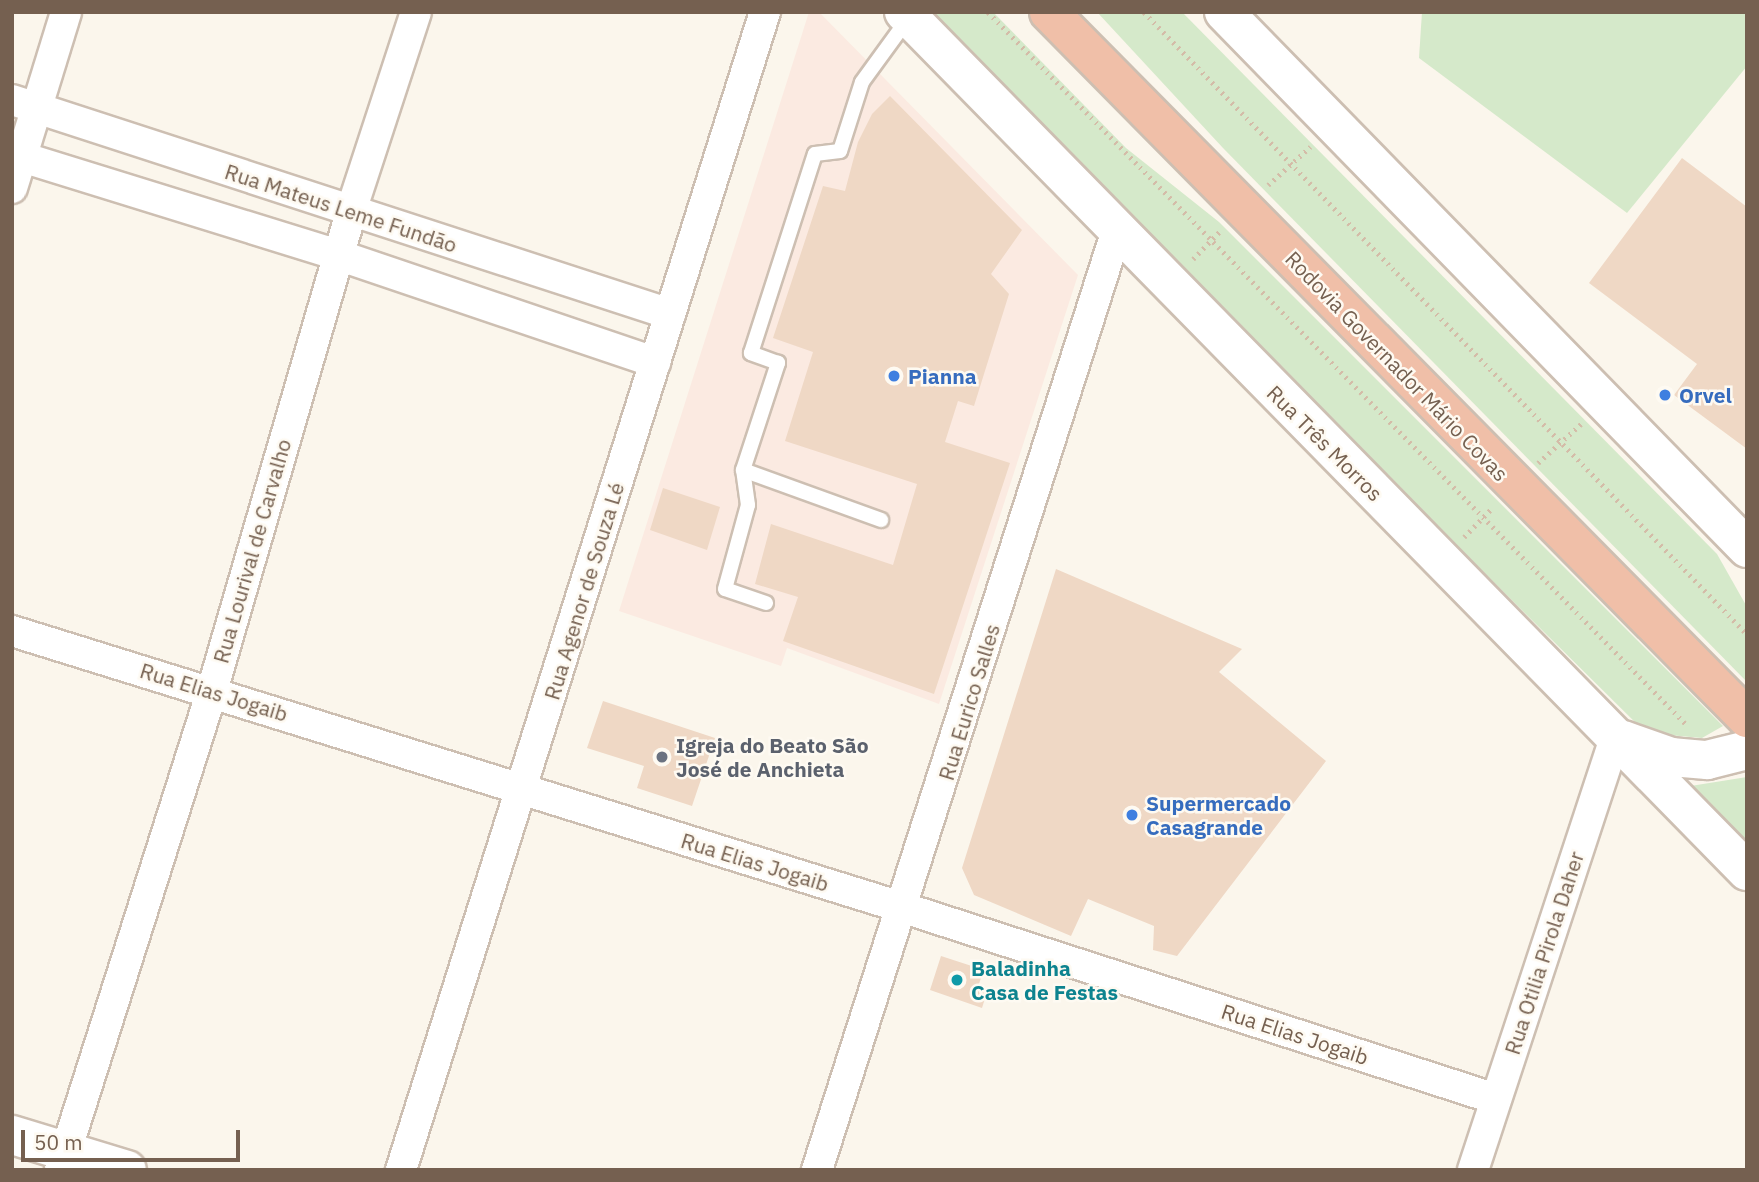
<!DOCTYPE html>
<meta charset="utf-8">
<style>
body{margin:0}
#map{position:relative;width:1759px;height:1182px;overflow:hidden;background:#fbf6ec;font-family:"IBM Plex Sans",sans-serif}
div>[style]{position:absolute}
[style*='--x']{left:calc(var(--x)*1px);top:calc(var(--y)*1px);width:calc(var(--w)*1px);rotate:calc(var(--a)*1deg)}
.commercial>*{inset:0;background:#fbeae1}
.green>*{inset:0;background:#d5e9ca}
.building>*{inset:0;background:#efd8c5}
.path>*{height:4.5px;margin-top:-2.25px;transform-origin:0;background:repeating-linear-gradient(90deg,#d4bca8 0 2px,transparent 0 7px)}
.roads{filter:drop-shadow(2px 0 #cdbfb2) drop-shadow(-2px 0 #cdbfb2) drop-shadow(0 2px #cdbfb2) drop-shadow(0 -2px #cdbfb2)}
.lane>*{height:14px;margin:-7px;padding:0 7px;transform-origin:7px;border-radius:7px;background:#fff}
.street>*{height:30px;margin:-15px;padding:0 15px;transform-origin:15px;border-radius:15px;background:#fff}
.secondary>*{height:38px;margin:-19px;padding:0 19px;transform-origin:19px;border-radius:19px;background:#fff}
.highway>*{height:38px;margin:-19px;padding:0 19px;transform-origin:19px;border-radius:19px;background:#f0bfa8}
.dots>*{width:19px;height:19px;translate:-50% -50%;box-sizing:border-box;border:4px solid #fefaf2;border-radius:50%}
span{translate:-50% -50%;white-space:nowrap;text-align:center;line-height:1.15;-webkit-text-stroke:5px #fefaf2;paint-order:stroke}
.street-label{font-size:21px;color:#756050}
.shop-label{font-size:21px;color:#366cbe;font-weight:700}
.left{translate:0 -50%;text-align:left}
.worship-label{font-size:21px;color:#5b616d;font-weight:700}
.culture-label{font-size:21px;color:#0d838f;font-weight:700}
.frame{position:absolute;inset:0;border:14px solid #756050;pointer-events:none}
.scale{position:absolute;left:21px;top:1130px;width:219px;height:32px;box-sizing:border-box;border:4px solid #756050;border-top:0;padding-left:9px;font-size:21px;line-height:24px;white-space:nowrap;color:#756050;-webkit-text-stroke:5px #fefaf2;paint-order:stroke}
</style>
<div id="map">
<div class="commercial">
<i style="clip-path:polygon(809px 12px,819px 12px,1078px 275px,939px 704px,787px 648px,781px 666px,619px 611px)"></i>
</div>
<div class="green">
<i style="clip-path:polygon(918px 12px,993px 12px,1126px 148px,1219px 222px,1723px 726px,1702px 738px,1646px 733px)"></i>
<i style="clip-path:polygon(1097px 12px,1182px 12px,1717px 554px,1747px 607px,1747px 682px,1223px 148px)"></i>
<i style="clip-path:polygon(1422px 12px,1747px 12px,1747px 66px,1627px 213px,1419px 58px)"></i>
<i style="clip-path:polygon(1747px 777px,1747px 858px,1678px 788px)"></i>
</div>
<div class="building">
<i style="clip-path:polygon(890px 96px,1022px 230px,991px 274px,1009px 294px,974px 406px,958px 401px,945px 442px,1010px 463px,934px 694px,783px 641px,798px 597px,755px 584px,771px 524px,893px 565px,917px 484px,785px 441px,813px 352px,773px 338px,823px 186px,845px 191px,858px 142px,872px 114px)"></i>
<i style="clip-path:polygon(1682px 158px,1747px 207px,1747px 449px,1674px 395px,1697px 364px,1589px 283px)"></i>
<i style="clip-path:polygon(663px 488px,720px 507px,707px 550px,650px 530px)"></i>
<i style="clip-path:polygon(1056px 569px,1242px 649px,1219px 672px,1326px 761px,1177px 956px,1153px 950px,1154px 926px,1088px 899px,1071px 936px,974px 895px,962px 868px)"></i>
<i style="clip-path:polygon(603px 701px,715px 738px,692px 806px,637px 788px,644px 766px,587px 748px)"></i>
<i style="clip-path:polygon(941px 956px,984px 970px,977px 989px,987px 992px,982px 1008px,930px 990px)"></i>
</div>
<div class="path">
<i style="--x:988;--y:12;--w:996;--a:45.57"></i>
<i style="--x:1144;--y:12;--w:866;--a:45.89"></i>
<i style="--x:1268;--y:185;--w:57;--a:-42.1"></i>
<i style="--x:1193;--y:259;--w:40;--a:-46"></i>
<i style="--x:1538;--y:463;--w:58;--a:-42.2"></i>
<i style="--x:1464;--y:537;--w:40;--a:-46"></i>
</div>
<div class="roads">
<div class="lane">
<i style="--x:743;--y:470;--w:147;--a:19.9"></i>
<i style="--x:766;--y:603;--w:43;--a:-161.1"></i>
<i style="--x:725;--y:589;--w:87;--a:-74.7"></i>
<i style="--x:748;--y:505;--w:35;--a:-98"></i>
<i style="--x:743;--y:470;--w:113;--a:-71.9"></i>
<i style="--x:778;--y:363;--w:29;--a:-160"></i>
<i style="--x:751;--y:353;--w:209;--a:-72.2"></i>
<i style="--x:815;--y:154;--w:25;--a:-7"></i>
<i style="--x:840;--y:151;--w:72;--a:-72.3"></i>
<i style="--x:862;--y:82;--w:78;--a:-53.9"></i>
</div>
<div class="street">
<i style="--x:12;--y:100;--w:692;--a:18.02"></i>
<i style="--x:12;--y:154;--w:341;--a:17.2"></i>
<i style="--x:338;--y:255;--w:335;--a:18.7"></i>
<i style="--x:12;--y:188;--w:184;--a:-72.9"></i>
<i style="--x:12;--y:631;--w:934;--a:17.25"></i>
<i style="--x:904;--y:908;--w:622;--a:17.88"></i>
<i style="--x:60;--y:1170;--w:503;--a:-72.39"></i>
<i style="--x:212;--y:691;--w:500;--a:-73.8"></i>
<i style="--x:351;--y:211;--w:209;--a:-71.9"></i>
<i style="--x:401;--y:1170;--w:1214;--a:-72.55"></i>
<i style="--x:817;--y:1170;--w:984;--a:-72.3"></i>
<i style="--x:1473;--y:1170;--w:456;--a:-71.8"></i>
</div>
<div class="secondary">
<i style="--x:904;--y:12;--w:1204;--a:45.54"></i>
<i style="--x:1224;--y:12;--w:749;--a:45.7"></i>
<i style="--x:1623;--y:740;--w:51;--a:19.5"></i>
<i style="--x:1671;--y:757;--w:36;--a:5"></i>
<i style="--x:1707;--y:760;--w:41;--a:-14"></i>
<i style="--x:12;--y:1135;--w:120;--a:16.9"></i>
</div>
<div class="highway">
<i style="--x:1049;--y:12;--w:993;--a:45.33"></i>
</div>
</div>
<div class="dots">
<i style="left:894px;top:376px;background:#3f7fe0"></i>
<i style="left:1665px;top:395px;background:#3f7fe0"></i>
<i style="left:662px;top:757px;background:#6b7280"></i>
<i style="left:1132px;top:815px;background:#3f7fe0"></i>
<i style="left:957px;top:980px;background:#0f9aa8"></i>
</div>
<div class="street-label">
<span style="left:341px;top:208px;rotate:18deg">Rua Mateus Leme Fundão</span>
<span style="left:1397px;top:366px;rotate:46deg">Rodovia Governador Mário Covas</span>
<span style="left:1325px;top:443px;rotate:45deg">Rua Três Morros</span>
<span style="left:252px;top:551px;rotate:-74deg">Rua Lourival de Carvalho</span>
<span style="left:584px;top:591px;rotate:-73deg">Rua Agenor de Souza Lé</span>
<span style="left:214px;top:692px;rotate:17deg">Rua Elias Jogaib</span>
<span style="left:969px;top:702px;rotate:-73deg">Rua Eurico Salles</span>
<span style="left:755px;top:862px;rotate:17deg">Rua Elias Jogaib</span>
<span style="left:1544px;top:953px;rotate:-72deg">Rua Otilia Pirola Daher</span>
<span style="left:1295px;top:1034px;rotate:18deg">Rua Elias Jogaib</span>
</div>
<div class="shop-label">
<span class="left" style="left:908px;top:376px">Pianna</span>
<span class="left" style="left:1679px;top:395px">Orvel</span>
<span class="left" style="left:1146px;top:815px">Supermercado<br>Casagrande</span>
</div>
<div class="worship-label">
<span class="left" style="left:676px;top:757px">Igreja do Beato São<br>José de Anchieta</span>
</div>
<div class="culture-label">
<span class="left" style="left:971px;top:980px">Baladinha<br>Casa de Festas</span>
</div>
<div class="frame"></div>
<div class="scale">50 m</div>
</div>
